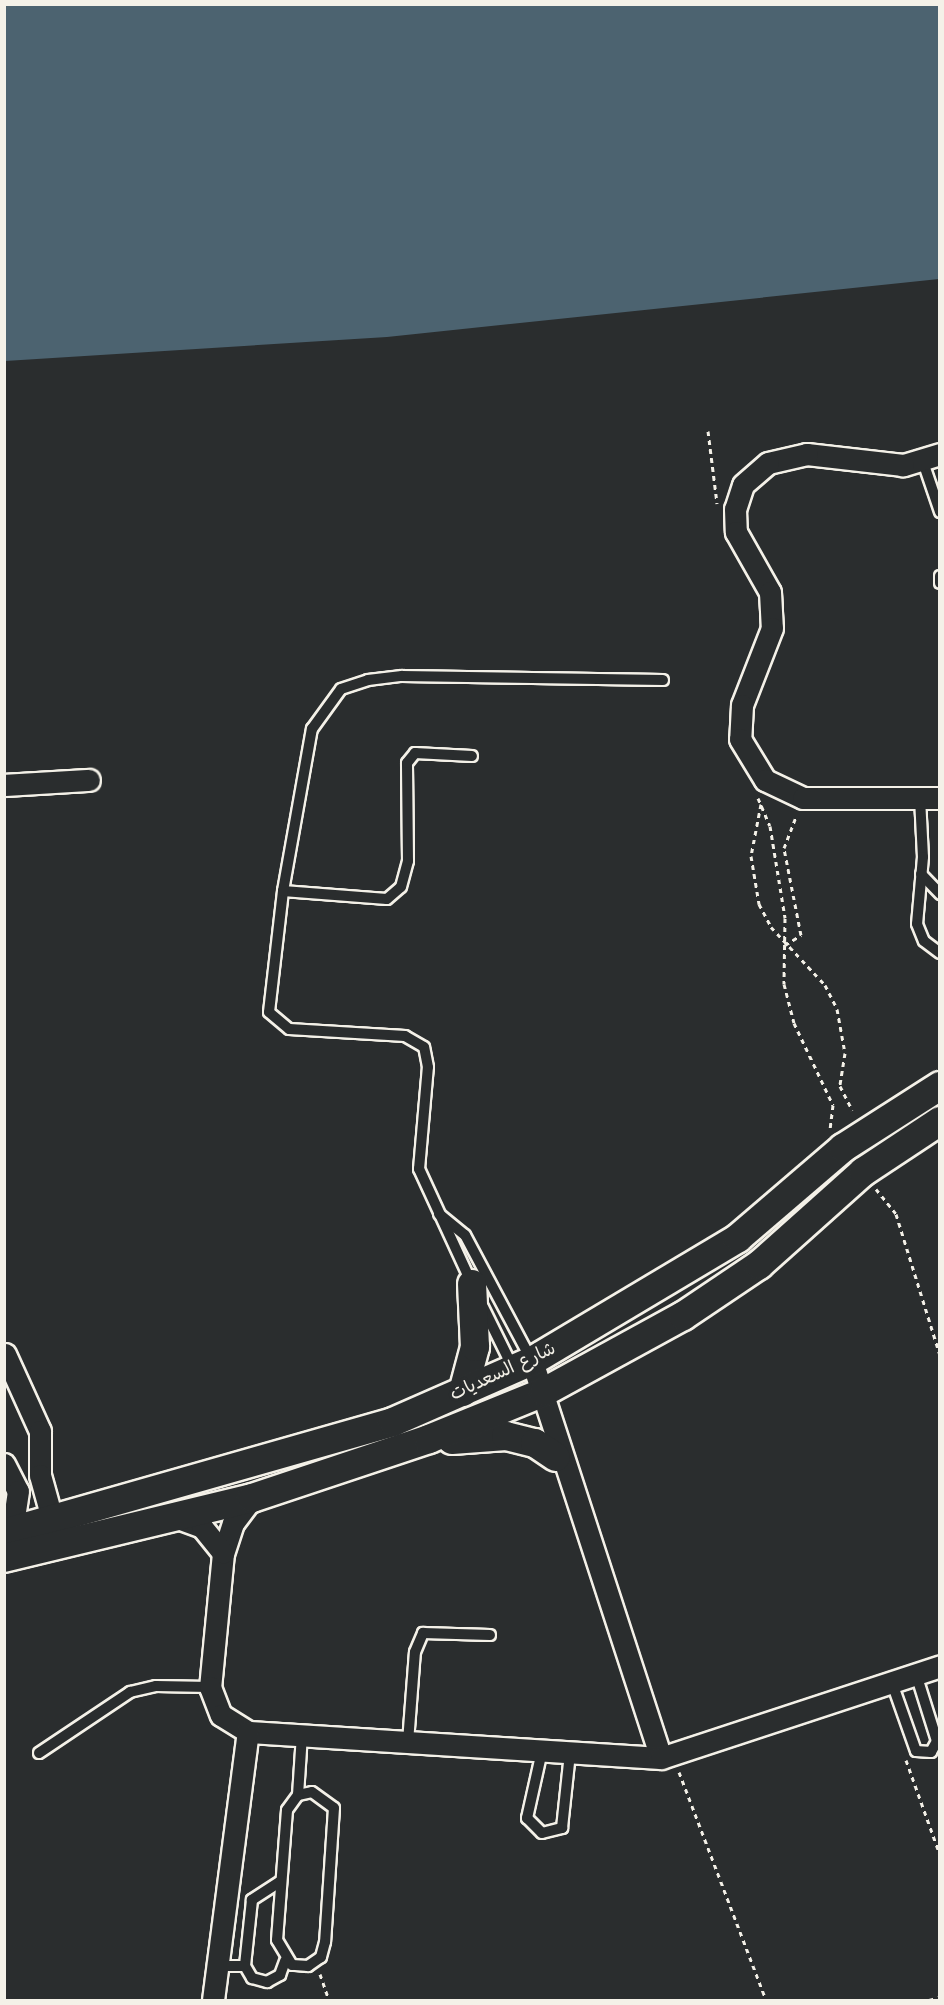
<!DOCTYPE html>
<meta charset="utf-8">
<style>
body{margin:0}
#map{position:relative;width:944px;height:2005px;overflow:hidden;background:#2a2d2e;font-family:"Comic Neue","Playpen Sans Arabic",sans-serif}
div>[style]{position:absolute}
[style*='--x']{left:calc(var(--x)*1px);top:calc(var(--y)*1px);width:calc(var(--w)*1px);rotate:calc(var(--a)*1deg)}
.water>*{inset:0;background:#4c6370}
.path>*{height:3px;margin-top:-1.5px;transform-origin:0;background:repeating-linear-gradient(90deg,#f4f1e8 0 4.5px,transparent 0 9px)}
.roads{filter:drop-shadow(2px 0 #f4f1e8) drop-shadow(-2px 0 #f4f1e8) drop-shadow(0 2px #f4f1e8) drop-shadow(0 -2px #f4f1e8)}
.lane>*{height:10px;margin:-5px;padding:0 5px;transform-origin:5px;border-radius:5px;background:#2a2d2e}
.street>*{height:21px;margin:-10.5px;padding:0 10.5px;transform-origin:10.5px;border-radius:10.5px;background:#2a2d2e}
.secondary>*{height:28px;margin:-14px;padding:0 14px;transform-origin:14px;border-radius:14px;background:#2a2d2e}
span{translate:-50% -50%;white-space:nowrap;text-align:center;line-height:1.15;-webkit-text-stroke:6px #2a2d2e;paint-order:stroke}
.street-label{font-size:18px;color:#f4f1e8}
.frame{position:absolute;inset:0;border:6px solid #f4f1e8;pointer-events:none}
</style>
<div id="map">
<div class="water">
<i style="clip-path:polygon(5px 4px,939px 5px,939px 279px,387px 337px,5px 361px)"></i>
</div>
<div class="path">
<i style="--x:708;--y:431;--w:73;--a:82.9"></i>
<i style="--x:758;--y:798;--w:30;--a:67"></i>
<i style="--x:770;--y:826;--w:93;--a:80.7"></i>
<i style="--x:785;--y:918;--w:66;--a:90.9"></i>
<i style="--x:784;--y:984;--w:40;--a:75.6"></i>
<i style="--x:794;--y:1023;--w:91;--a:64.6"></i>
<i style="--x:833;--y:1105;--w:23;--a:97"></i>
<i style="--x:761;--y:804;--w:53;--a:100.9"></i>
<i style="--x:751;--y:856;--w:49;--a:80.5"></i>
<i style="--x:759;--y:904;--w:26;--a:62"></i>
<i style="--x:771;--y:927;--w:79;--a:47"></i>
<i style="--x:825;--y:985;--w:27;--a:63"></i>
<i style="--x:837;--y:1009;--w:45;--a:79.7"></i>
<i style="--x:845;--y:1053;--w:33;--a:99"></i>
<i style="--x:840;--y:1086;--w:27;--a:63"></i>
<i style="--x:785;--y:945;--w:19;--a:-32"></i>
<i style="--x:801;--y:935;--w:89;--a:-101.1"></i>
<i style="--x:784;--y:848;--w:34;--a:-69"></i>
<i style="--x:876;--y:1189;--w:32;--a:51"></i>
<i style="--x:896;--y:1214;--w:148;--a:72.7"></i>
<i style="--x:906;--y:1760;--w:101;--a:70.3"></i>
<i style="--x:679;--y:1772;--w:244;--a:69.1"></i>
<i style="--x:320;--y:1974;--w:28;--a:71"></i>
<i style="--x:929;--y:2000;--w:11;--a:-15"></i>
</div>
<div class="roads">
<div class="lane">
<i style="--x:922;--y:459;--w:56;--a:71.2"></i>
<i style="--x:940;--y:576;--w:7;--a:90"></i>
<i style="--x:920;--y:798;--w:59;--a:87.1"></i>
<i style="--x:923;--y:857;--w:67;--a:95.1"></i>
<i style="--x:917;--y:924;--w:18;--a:68"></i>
<i style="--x:924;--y:941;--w:20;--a:37"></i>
<i style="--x:921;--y:874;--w:28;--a:46"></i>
<i style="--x:283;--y:891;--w:104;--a:4.4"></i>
<i style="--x:387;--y:899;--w:18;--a:-41"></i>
<i style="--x:401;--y:887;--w:27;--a:-75"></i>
<i style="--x:408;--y:861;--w:98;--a:-90.6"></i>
<i style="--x:407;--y:763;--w:13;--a:-51"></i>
<i style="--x:415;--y:753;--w:57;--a:3"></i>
<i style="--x:439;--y:1214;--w:33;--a:39"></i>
<i style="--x:465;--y:1235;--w:143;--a:62"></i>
<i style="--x:472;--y:1284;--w:127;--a:-114.7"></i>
<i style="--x:419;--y:1169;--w:102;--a:-85"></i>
<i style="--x:428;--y:1067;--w:20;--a:-101"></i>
<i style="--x:424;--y:1047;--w:22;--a:-150"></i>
<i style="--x:405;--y:1036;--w:116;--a:-176.5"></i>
<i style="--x:289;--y:1029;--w:26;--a:-140"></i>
<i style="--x:269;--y:1012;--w:122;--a:-83.4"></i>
<i style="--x:283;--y:891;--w:165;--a:-79.9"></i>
<i style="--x:312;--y:729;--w:49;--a:-54.1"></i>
<i style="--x:341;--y:689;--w:28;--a:-18"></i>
<i style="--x:368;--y:680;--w:34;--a:-7"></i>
<i style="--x:402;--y:676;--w:261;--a:0.9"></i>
<i style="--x:483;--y:1307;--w:68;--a:63.8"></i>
<i style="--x:892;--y:1683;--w:72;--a:70.6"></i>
<i style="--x:916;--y:1751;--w:15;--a:4"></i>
<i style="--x:931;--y:1752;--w:13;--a:-61"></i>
<i style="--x:937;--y:1741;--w:70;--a:-107.4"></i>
<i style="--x:408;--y:1742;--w:90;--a:-85.6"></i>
<i style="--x:415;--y:1652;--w:21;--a:-67"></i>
<i style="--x:423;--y:1633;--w:67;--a:1.7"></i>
<i style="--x:542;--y:1751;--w:69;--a:102.6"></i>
<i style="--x:527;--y:1818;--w:21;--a:45"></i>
<i style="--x:542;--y:1833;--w:21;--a:-14"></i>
<i style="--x:562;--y:1828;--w:75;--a:-83.9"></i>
<i style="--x:39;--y:1753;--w:110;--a:-33.8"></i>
<i style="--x:130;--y:1692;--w:27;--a:-13"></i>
<i style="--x:156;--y:1686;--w:54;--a:1.1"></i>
<i style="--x:312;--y:1792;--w:27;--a:36"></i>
<i style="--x:334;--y:1808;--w:134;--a:93.8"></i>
<i style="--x:325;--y:1942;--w:16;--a:105"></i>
<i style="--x:321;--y:1957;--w:16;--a:145"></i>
<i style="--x:308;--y:1966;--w:16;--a:-176"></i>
<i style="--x:292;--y:1965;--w:29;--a:-121"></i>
<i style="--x:277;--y:1940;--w:130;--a:-85.6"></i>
<i style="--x:287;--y:1810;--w:19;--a:-54"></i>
<i style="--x:298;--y:1795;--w:14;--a:-12"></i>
<i style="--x:298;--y:1795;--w:60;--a:-86.2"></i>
<i style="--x:281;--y:1881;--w:35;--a:147"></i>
<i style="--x:252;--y:1900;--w:66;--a:96.1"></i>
<i style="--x:245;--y:1966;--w:14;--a:60"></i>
<i style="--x:252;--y:1978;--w:16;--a:15"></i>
<i style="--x:267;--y:1982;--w:15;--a:-28"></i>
<i style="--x:280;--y:1975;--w:15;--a:-70"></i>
<i style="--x:218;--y:1966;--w:27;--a:0"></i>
</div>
<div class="street">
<i style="--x:940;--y:454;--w:39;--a:163"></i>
<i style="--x:903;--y:465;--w:97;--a:-173.5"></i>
<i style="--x:807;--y:454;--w:40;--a:167"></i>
<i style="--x:768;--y:463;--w:33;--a:139"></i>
<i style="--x:743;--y:485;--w:25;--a:108"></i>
<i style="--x:735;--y:509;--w:23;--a:88"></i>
<i style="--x:736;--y:532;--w:69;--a:60.5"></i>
<i style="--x:770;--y:592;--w:36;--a:87"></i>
<i style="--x:772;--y:628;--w:83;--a:111.3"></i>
<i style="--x:742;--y:705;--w:34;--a:93"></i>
<i style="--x:740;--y:739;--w:48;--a:58.6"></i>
<i style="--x:765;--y:780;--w:42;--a:25.3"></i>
<i style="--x:803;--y:798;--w:137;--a:0"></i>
<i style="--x:4;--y:785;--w:85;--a:-3.4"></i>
<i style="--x:5;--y:1354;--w:85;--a:65.6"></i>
<i style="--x:40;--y:1431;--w:44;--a:90"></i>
<i style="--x:40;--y:1475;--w:49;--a:74.5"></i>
<i style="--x:532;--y:1361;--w:417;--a:72"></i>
<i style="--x:4;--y:1464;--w:30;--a:63"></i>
<i style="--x:18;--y:1491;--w:40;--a:98.5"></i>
<i style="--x:252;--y:1498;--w:31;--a:127"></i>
<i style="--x:233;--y:1523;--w:32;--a:108"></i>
<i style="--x:223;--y:1553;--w:135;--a:95.5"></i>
<i style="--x:210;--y:1687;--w:30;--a:69"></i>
<i style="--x:221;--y:1715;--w:32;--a:32"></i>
<i style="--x:248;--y:1732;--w:414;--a:3.6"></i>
<i style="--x:661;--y:1758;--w:294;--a:-18.2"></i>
<i style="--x:172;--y:1516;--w:32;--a:20"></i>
<i style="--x:202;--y:1527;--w:33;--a:51"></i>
<i style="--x:213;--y:2000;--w:270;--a:-82.6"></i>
</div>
<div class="secondary">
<i style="--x:463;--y:1392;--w:47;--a:-75.1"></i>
<i style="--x:475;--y:1347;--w:63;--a:-92.7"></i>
<i style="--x:452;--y:1440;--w:54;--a:-4.2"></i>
<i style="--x:506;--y:1436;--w:30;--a:14"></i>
<i style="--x:535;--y:1443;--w:25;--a:34"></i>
<i style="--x:4;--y:1533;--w:405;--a:-15.9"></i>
<i style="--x:393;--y:1422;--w:152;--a:-23.7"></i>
<i style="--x:532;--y:1361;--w:240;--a:-30.8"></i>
<i style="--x:738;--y:1238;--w:138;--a:-40.6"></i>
<i style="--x:843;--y:1148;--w:115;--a:-32.6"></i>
<i style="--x:4;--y:1558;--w:255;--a:-13.6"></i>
<i style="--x:252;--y:1498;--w:187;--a:-18.4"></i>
<i style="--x:429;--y:1439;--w:124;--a:-22.2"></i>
<i style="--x:544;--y:1392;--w:158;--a:-28.7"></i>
<i style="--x:683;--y:1316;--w:92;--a:-33.9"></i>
<i style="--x:759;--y:1265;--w:140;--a:-41.8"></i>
<i style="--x:863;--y:1172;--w:92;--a:-33.5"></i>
</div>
</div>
<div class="street-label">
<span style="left:503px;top:1372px;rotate:-25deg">شارع السعديات</span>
</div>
<div class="frame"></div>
</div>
